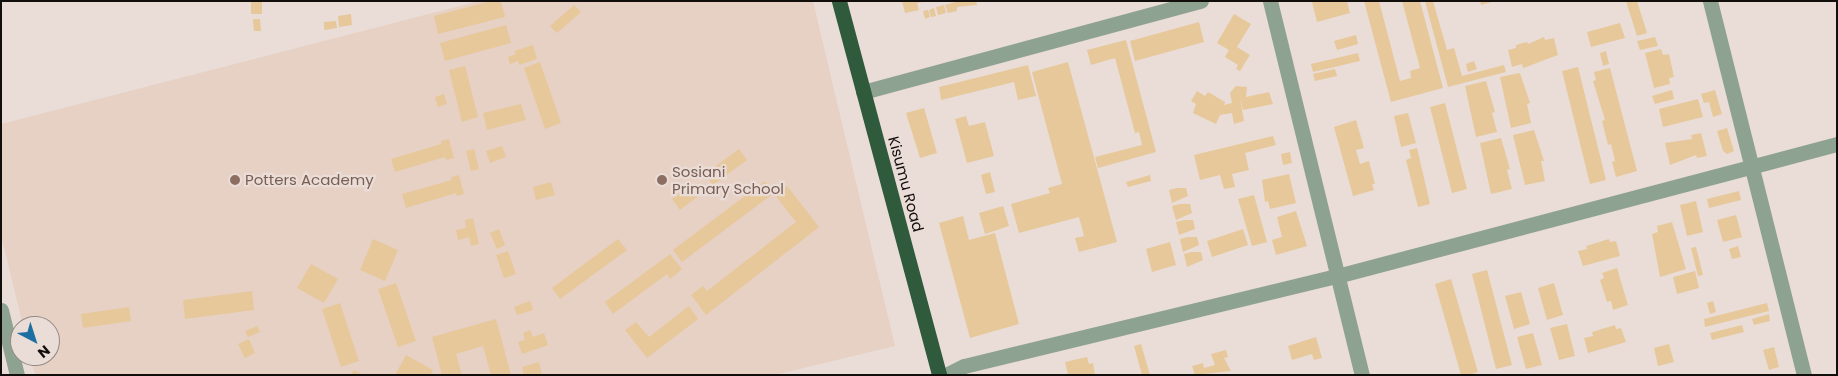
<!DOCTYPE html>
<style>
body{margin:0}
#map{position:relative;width:1838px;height:376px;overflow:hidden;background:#eaddd7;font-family:Poppins,sans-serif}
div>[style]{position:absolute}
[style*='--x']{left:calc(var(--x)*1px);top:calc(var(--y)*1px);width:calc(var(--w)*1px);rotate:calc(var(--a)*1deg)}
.education>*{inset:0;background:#e7d1c5}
.building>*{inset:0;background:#e6c89a}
.street>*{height:15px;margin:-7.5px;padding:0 7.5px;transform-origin:7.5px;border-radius:7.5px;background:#8ea292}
.highway>*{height:15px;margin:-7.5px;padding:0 7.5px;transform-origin:7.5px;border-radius:7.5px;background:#305a3c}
.dots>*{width:14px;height:14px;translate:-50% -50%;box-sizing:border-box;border:2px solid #eaddd7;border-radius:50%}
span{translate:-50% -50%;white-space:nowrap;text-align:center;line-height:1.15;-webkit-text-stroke:4.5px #eaddd7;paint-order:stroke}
.education-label{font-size:15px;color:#785e54}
.left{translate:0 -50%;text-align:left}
.street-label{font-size:15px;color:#120e0c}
.frame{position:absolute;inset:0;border:2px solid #120e0c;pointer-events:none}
.north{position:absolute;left:10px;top:316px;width:50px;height:50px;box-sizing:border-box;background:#eaddd7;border:1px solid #948a86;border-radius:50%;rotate:140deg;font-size:14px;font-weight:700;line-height:20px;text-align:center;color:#120e0c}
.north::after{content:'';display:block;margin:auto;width:18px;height:22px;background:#1e6fa1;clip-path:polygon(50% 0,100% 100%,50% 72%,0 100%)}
</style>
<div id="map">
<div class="education">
<i style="clip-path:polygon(479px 1px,813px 1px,895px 346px,775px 375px,35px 375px,30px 356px,50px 356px,50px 326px,23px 326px,1px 235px,1px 124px)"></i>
</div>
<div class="building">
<i style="clip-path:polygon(251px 1px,262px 1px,262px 14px,251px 14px)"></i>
<i style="clip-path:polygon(491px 1px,501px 1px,505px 17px,438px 34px,434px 16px)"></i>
<i style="clip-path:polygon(902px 1px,923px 1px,923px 2px,917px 3px,919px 10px,905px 13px)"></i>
<i style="clip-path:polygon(959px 1px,976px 1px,977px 5px,957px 7px,957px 11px,948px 13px,945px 5px)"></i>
<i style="clip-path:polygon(1347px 1px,1350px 13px,1317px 22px,1312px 2px)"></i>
<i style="clip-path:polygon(1364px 1px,1379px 1px,1400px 81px,1411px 78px,1410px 71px,1420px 68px,1402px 1px,1420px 1px,1443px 88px,1391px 102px)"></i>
<i style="clip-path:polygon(1425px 1px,1433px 1px,1447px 50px,1454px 48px,1462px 76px,1504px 65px,1506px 72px,1448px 87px)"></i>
<i style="clip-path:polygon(1480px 1px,1492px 1px,1492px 2px,1481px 5px)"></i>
<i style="clip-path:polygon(1626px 1px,1637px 1px,1647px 33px,1637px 36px)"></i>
<i style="clip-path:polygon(574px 5px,581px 12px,557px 33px,550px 26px)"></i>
<i style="clip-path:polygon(944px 5px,946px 13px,938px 15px,936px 7px)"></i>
<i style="clip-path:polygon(934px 8px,936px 16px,931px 17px,929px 10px)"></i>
<i style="clip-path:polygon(928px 10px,930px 17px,925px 19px,923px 11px)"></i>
<i style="clip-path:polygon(351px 14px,352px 25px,339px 27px,338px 16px)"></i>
<i style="clip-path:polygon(1234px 14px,1251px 24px,1237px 47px,1250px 55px,1240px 71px,1236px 69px,1238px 65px,1225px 57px,1229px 50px,1217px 43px)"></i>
<i style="clip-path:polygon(253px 19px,260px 19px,261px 31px,254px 31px)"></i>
<i style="clip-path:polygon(336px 21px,337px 28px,324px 30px,324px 22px)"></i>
<i style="clip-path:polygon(1199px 22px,1204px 42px,1135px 61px,1130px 41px)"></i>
<i style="clip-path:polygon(1620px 23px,1625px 38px,1591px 47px,1587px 32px)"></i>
<i style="clip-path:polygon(506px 25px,511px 43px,445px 61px,440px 43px)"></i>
<i style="clip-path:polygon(1356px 35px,1358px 44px,1337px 50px,1334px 41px)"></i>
<i style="clip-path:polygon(1544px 37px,1545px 40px,1554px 38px,1558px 55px,1523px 68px,1522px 64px,1512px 67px,1508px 50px,1516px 48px,1516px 45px,1527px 42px,1528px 44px)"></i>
<i style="clip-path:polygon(1655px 37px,1658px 46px,1640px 50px,1637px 41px)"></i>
<i style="clip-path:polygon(1126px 40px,1156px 152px,1098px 168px,1095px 157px,1142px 145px,1139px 132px,1135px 133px,1115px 58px,1091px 65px,1087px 50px)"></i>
<i style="clip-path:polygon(533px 45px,537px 59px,519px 65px,518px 61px,510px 64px,508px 57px,516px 54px,514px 51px)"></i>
<i style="clip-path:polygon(1661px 49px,1663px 55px,1669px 54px,1674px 77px,1669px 78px,1670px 84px,1654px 88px,1645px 53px)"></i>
<i style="clip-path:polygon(1606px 51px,1609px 64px,1603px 66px,1600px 53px)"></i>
<i style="clip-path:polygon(1358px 53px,1360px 61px,1313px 72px,1311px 64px)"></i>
<i style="clip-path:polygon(1474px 61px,1477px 69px,1468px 72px,1466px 64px)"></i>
<i style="clip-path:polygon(540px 62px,561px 123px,545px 129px,524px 68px)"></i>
<i style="clip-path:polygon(1068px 62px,1117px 242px,1079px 252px,1075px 238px,1084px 236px,1079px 217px,1019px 233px,1011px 204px,1050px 193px,1048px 188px,1062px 184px,1032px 72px)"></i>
<i style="clip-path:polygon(1028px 65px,1036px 96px,1018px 100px,1014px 82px,941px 100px,939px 87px)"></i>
<i style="clip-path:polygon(465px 66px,478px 117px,462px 122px,449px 70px)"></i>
<i style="clip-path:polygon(1578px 67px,1606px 180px,1590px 184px,1562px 71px)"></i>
<i style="clip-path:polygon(1610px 68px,1637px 171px,1616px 177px,1612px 162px,1615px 161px,1611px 144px,1608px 145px,1602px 121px,1605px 120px,1593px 81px,1596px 80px,1594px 72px)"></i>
<i style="clip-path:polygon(1335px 69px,1337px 76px,1315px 81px,1313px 74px)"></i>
<i style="clip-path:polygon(1520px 73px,1530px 103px,1527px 104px,1531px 123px,1511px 128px,1500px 77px)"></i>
<i style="clip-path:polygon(1486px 81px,1495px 112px,1492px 113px,1497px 132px,1476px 137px,1465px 86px)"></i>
<i style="clip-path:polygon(1236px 86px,1247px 87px,1246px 97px,1269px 92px,1273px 104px,1243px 110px,1240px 98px,1244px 121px,1234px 124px,1232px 113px,1220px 115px,1216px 124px,1193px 113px,1196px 104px,1191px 101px,1197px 91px,1205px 96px,1208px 92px,1225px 102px,1224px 105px,1232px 103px,1230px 93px)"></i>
<i style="clip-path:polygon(1672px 90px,1674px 99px,1655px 104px,1652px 96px)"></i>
<i style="clip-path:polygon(1715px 90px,1722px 114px,1713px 117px,1709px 102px,1704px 103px,1701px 94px)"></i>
<i style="clip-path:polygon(444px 94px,447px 104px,438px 107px,435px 97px)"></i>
<i style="clip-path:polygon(1698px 99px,1703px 117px,1663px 127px,1659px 109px)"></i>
<i style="clip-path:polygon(1445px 103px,1467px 189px,1452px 193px,1430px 107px)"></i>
<i style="clip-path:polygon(521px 104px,526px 120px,487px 130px,483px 113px)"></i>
<i style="clip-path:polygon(924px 108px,937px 153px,920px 158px,906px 113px)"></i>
<i style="clip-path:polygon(1408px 113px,1416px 143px,1401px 147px,1394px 116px)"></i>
<i style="clip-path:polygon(966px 116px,969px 126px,985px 122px,994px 156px,967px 163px,955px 119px)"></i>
<i style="clip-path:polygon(1356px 120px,1364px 148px,1356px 150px,1360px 164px,1369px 161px,1375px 184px,1372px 184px,1374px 190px,1353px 196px,1334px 127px)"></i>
<i style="clip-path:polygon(1727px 128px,1734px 151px,1727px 154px,1723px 151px,1717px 131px)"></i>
<i style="clip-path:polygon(1534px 130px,1544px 161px,1541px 161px,1545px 181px,1525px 185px,1513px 135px)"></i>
<i style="clip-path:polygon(1701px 133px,1707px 156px,1697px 158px,1696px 155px,1670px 165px,1665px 143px,1692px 139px,1691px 135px)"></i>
<i style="clip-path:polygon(1273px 136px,1276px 145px,1245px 153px,1249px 170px,1232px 174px,1235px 187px,1224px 189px,1220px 175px,1200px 180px,1194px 155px)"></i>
<i style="clip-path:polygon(1501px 138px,1510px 169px,1507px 170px,1512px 189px,1491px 194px,1480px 143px)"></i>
<i style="clip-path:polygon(449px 139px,454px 158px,446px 160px,445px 157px,395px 172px,391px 159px,441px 144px,441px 141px)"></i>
<i style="clip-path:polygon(502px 146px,506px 157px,490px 163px,486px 151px)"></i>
<i style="clip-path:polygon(1417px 148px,1430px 204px,1418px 207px,1406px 160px,1411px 158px,1409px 150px)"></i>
<i style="clip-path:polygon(474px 149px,479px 169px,471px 171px,466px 151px)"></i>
<i style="clip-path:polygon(739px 149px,747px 160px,713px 185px,705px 174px)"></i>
<i style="clip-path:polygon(1290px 152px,1292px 163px,1283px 165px,1281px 154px)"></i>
<i style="clip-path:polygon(990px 172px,995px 192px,986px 194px,981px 175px)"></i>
<i style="clip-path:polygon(1289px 174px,1296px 203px,1270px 209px,1268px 201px,1265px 202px,1262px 180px)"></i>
<i style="clip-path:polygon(459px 175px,464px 194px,457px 196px,456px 193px,406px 208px,402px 194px,452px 180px,451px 177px)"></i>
<i style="clip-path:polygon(1150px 175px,1151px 181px,1128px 187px,1126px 182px)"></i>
<i style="clip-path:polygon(765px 181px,774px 193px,682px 262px,673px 250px)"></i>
<i style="clip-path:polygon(551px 182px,555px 195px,536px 200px,533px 187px)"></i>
<i style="clip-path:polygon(694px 184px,701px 194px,680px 210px,672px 199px)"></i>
<i style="clip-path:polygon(787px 186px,819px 227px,706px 315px,691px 295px,703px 286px,707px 291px,796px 222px,775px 195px)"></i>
<i style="clip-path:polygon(1177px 188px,1186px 188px,1188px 196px,1172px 203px,1169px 190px)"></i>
<i style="clip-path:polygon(1739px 191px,1741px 200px,1709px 208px,1707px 199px)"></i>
<i style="clip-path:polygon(1254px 195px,1267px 242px,1252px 246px,1238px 199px)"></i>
<i style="clip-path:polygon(1696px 201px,1703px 232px,1687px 236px,1680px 205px)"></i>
<i style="clip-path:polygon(1180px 204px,1190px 204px,1192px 213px,1176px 220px,1172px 206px)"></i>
<i style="clip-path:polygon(1003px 206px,1009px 226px,985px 234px,979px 213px)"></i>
<i style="clip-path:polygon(1296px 211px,1307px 246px,1276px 255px,1272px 240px,1282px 237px,1277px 217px)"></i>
<i style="clip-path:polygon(1736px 215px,1742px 237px,1723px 242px,1717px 220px)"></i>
<i style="clip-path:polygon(963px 216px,969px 240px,995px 233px,1019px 324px,970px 338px,939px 223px)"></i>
<i style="clip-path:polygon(473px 218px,479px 244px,471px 246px,469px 237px,458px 240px,456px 230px,466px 228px,465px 220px)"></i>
<i style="clip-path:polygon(1184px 220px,1193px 220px,1195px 229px,1179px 235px,1176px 222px)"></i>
<i style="clip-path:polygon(1672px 222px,1686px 269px,1660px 277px,1652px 234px,1658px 232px,1657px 226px)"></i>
<i style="clip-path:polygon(499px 229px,505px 245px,497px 249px,490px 233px)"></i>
<i style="clip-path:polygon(1243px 229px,1248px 245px,1212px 257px,1207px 241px)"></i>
<i style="clip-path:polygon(1188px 237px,1197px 237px,1199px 245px,1183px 252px,1180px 239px)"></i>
<i style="clip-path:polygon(373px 239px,398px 250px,385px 281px,360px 270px)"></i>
<i style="clip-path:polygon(618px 239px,627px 250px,560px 299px,552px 288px)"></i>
<i style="clip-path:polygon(1609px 239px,1610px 242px,1616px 241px,1620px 256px,1583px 266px,1578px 251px,1587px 249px,1586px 246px)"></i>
<i style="clip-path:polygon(1170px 242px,1176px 265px,1152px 272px,1146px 249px)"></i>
<i style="clip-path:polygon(1738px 246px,1741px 257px,1732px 259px,1729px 249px)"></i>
<i style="clip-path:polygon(1696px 247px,1703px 275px,1698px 276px,1691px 248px)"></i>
<i style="clip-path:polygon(508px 251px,516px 274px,504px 278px,496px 255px)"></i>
<i style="clip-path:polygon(1191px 252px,1201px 252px,1203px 260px,1187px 267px,1184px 254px)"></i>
<i style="clip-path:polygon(670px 254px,682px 269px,670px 279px,667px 274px,613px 314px,605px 302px)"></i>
<i style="clip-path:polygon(311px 264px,338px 279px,324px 303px,297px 288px)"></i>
<i style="clip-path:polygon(1617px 268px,1628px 305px,1613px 310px,1611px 301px,1607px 302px,1600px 280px,1604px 278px,1602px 273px)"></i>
<i style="clip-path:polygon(1487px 270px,1512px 365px,1496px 369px,1472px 274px)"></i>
<i style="clip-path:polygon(1695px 271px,1699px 288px,1677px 294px,1673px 277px)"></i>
<i style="clip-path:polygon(1451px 279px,1478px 372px,1469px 375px,1461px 375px,1435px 284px)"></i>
<i style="clip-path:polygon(396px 283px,416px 341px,398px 347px,378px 289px)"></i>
<i style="clip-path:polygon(1554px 283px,1563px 315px,1547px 320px,1538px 288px)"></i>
<i style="clip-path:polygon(252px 291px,254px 310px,185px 319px,183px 300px)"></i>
<i style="clip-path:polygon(1521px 292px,1530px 324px,1514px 329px,1505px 296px)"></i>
<i style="clip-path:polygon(530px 301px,533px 310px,517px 315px,514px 307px)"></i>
<i style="clip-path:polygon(1713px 301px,1716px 312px,1710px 314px,1707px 303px)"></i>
<i style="clip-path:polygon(340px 303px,359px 361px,341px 367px,322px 309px)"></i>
<i style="clip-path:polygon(1767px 303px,1769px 311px,1705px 327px,1704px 319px)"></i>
<i style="clip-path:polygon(689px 306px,698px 319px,647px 358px,625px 330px,636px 322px,649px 337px)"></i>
<i style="clip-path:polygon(129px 307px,131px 321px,83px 328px,81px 314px)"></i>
<i style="clip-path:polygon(1769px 314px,1770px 321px,1754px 325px,1752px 319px)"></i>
<i style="clip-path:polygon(496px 319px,511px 375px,491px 375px,483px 346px,456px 354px,462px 375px,442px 375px,432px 337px)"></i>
<i style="clip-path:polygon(1567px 324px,1575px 356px,1559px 360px,1550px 328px)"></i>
<i style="clip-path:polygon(1615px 325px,1616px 329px,1621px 328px,1626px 342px,1588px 353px,1584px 338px,1593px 336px,1592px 332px)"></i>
<i style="clip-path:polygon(1742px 325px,1744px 332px,1712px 340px,1710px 333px)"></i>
<i style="clip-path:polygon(257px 326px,260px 332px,248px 337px,245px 331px)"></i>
<i style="clip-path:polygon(530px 330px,533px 337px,544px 333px,548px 345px,522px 354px,518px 342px,525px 340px,523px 333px)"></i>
<i style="clip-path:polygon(1533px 333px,1542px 365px,1526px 369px,1517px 337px)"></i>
<i style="clip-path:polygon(1316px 337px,1322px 358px,1314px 360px,1312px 354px,1292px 360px,1288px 346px)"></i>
<i style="clip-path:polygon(249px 339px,255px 353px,245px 358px,238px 344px)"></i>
<i style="clip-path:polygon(1141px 344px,1150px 375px,1142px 375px,1134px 346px)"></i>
<i style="clip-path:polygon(1669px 344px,1674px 362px,1658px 366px,1654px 348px)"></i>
<i style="clip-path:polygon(1774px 347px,1779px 367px,1769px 370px,1763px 350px)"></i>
<i style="clip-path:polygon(1226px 350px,1228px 357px,1224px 358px,1231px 371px,1195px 375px,1192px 366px,1203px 363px,1204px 368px,1215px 365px,1211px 354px)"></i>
<i style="clip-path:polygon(406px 355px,433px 370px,431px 375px,395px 375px)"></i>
<i style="clip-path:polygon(1087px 357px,1089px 364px,1093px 363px,1095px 375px,1068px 375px,1065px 362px)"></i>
<i style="clip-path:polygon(539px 362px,542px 375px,524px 375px,522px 367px)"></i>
<i style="clip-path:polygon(354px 370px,363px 375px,351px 375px)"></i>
</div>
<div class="street">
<i style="--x:1270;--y:1;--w:385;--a:76.2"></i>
<i style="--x:1710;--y:1;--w:386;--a:75.9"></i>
<i style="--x:863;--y:92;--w:350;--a:-15.1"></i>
<i style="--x:1;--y:310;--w:67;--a:76.2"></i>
<i style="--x:946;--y:375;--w:20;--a:-27"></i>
<i style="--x:964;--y:366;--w:384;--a:-13.6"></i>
<i style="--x:1337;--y:276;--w:517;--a:-14.79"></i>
</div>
<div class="highway">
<i style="--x:839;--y:1;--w:387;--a:75"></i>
</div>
<div class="dots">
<i style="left:235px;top:180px;background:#8d6e63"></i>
<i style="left:662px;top:180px;background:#8d6e63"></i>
</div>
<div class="education-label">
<span class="left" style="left:672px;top:180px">Sosiani<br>Primary School</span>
<span class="left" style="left:245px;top:180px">Potters Academy</span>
</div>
<div class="street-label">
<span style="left:906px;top:184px;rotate:75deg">Kisumu Road</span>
</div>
<div class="frame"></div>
<div class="north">N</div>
</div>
